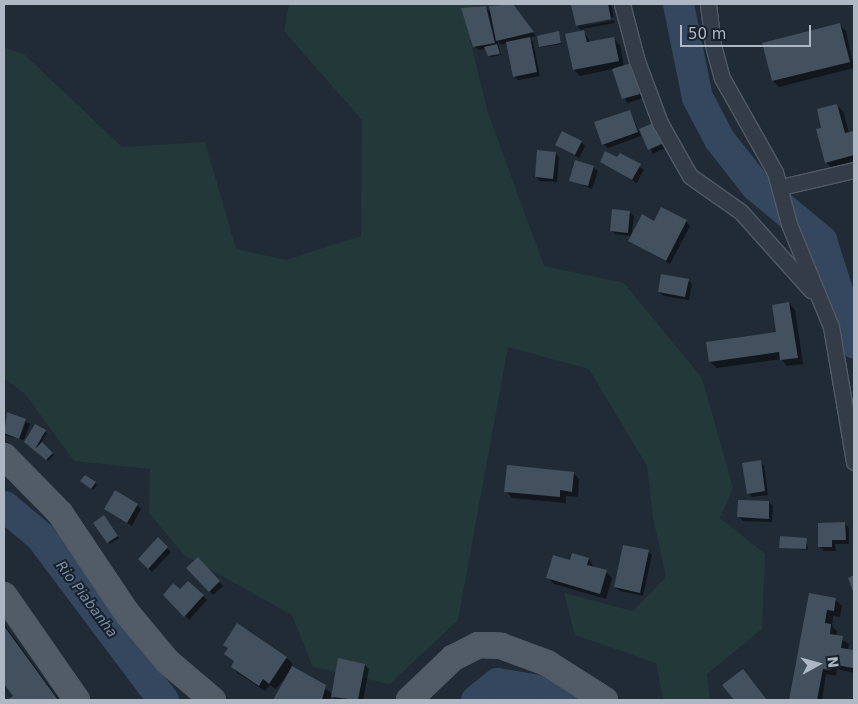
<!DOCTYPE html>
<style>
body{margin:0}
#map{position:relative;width:858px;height:704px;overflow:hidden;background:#202b36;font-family:"DejaVu Sans",sans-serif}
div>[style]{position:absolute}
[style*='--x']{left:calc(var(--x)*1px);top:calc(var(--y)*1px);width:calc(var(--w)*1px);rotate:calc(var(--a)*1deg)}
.green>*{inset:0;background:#233838}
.shadow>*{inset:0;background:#0007}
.river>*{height:31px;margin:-15.5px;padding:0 15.5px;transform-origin:15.5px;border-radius:15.5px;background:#34475e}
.building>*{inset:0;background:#43505e}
.roads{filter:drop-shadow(1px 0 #515a65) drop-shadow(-1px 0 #515a65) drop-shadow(0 1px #515a65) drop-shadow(0 -1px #515a65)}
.minor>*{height:15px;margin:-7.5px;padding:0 7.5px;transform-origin:7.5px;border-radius:7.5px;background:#343c47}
.primary>*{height:24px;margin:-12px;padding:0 12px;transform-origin:12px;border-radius:12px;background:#515c67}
span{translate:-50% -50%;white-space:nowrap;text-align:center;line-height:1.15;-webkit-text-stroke:4px #19222b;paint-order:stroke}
.water-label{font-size:14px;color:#768fac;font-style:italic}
.frame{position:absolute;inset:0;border:5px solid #aeb7c4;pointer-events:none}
.north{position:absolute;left:793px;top:639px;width:50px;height:50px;-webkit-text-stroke:4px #19222b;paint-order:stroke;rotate:83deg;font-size:14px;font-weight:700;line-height:20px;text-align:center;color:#aeb7c4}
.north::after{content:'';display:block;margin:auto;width:18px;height:22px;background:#aeb7c4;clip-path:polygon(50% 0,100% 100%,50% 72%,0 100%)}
.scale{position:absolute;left:680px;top:25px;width:131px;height:22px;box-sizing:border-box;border:2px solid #aeb7c4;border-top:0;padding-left:6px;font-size:15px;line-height:18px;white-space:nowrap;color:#aeb7c4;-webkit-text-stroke:4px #19222b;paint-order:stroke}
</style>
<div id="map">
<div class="green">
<i style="clip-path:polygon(289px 4px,474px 4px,498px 31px,470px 40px,488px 113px,544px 266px,624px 283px,702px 378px,733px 488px,720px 518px,765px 554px,762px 629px,707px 674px,710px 700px,663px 700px,656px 663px,575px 635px,564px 593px,633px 611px,666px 577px,653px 518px,647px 466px,589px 369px,508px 347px,458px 620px,390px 684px,313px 667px,292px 615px,184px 555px,149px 513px,150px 469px,74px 461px,25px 394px,4px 378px,4px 48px,24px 54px,122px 147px,205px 142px,236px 249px,286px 260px,361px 236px,362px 120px,284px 31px)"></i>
</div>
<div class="shadow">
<i style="clip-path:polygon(509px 4px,536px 36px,529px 38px,533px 42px,540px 76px,518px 80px,514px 76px,508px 43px,501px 45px,497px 40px,501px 55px,490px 57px,486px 49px,479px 50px,474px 46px,486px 7px,491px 13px,490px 7px)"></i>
<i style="clip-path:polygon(585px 4px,611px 4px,614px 17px,578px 27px,573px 6px)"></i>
<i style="clip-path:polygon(614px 20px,615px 23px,582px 29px,591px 43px,613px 38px,620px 45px,624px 66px,630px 64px,643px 98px,627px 103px,613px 69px,580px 76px,574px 70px,583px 32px,578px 27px)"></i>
<i style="clip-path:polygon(840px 25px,846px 31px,854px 68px,779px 87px,773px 81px,764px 44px)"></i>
<i style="clip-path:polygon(559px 33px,562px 44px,540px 47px)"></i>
<i style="clip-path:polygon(836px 105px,843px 111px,849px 133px,854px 132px,854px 161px,832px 168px,826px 162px,823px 129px)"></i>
<i style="clip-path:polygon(630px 111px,641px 136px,608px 148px,603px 144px)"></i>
<i style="clip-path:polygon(655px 123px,667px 147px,653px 154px,641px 130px)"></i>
<i style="clip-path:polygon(581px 142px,585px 146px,579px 158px,556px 144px)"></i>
<i style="clip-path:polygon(555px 153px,559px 157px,557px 182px,540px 181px,536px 177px)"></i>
<i style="clip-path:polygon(618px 159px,644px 169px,637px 183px,601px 162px)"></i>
<i style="clip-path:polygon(593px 167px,598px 171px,592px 189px,571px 180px)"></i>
<i style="clip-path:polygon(629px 212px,634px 216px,631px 236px,615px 234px,611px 230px)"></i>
<i style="clip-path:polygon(686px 221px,690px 226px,670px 264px,629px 241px,655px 222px)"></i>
<i style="clip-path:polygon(688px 280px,692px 284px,689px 300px,664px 296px,659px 292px)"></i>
<i style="clip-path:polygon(789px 303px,795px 310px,803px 364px,787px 366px,781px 359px,717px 368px,710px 362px,708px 343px,777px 333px)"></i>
<i style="clip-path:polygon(7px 413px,30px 424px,24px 440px,4px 435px)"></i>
<i style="clip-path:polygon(35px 425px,47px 433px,41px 443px,54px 455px,48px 461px,27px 444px)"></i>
<i style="clip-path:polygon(760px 462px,764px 466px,768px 495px,752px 497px,748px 493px)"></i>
<i style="clip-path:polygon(573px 473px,579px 479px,578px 497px,566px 496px,566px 503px,512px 498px,506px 491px)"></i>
<i style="clip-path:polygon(84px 483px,95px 483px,97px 485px,93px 490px)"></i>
<i style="clip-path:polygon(769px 502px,773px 506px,772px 522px,743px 521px,739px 517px)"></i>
<i style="clip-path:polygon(137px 505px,141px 509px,132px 526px,105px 509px)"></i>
<i style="clip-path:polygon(105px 519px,119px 538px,110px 544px,94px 523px)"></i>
<i style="clip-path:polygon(845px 524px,849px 528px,849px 544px,835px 544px,836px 551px,824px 551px,820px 547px)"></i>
<i style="clip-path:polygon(158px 539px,171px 552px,152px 572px,139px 559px)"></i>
<i style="clip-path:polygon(806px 539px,808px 550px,781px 547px)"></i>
<i style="clip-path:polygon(648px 551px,652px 555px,643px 596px,620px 591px,615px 587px)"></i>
<i style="clip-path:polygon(198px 559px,223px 586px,213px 595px,188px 568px)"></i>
<i style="clip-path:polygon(589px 559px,594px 568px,606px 572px,612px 578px,606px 599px,554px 584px,547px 577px,571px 561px)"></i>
<i style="clip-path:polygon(165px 595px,203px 596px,207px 600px,189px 620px)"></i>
<i style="clip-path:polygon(810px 595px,835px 599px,842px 606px,840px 617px,833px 616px,832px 626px,837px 631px,836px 636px,849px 644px,848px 650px,854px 651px,854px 673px,837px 669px,836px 676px,826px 674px,822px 700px,791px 700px)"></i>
<i style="clip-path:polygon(4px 624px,59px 700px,9px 700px,14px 697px,4px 682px)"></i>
<i style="clip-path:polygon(238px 625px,287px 658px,293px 664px,291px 667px,333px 694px,365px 665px,369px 669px,363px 700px,336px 700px,331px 695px,330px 700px,274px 700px,291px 671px,276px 689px,270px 685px,265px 691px,238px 673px,232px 667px,235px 662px,226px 653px,229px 649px,225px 645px)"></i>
</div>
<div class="river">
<i style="--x:678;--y:4;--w:95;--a:78.5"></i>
<i style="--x:697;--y:97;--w:47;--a:62.4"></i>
<i style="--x:719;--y:139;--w:60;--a:51.8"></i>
<i style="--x:756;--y:186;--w:85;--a:39.7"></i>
<i style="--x:821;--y:240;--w:108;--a:72.2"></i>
<i style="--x:4;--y:506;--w:47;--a:39.8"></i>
<i style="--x:40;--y:536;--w:205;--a:53.1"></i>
<i style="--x:476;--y:700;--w:27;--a:-39"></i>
<i style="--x:497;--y:683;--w:55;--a:9.5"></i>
<i style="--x:551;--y:692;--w:14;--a:34"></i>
</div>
<div class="building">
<i style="clip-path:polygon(513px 4px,534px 32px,496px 41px,489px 6px)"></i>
<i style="clip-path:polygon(608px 4px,611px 19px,576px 26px,571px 5px)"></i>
<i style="clip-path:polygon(486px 6px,495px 43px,473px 47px,461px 8px)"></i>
<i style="clip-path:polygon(840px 23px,850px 62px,772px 81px,762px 43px)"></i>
<i style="clip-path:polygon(584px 30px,587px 42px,614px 37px,619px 61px,573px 70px,565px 34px)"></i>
<i style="clip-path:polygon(559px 31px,561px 43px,539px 47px,537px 36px)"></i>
<i style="clip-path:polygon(530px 37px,537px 72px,513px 77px,506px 42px)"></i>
<i style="clip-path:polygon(497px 44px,500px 54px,488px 56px,484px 47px)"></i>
<i style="clip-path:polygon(631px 63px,640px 94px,622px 99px,612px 69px)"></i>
<i style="clip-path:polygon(837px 104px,845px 133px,854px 131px,854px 155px,825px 163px,816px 129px,821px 128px,817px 109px)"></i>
<i style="clip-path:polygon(630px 110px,638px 132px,602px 145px,594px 122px)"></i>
<i style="clip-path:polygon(655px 122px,664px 143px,648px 150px,639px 129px)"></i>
<i style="clip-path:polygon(562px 131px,582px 141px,575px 155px,555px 145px)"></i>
<i style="clip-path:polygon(537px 150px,556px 152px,553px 179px,535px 177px)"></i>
<i style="clip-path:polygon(605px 151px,617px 157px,620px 153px,641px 164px,632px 180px,600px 162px)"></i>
<i style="clip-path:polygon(575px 160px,594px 166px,588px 186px,569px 181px)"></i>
<i style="clip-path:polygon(661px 207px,687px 220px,666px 261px,628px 241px,642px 214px,654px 221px)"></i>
<i style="clip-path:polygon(612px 209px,630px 211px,628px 233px,610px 231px)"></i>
<i style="clip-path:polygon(661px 274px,689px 279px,685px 297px,658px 292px)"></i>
<i style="clip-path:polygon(789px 302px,798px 358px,780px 360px,779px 352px,709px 362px,706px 342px,776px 332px,772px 305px)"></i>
<i style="clip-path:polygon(7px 412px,26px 419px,19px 439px,4px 433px)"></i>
<i style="clip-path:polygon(35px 424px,46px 430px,35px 449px,42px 442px,53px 453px,46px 460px,24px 442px)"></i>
<i style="clip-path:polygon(761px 460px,765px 491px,747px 494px,742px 463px)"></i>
<i style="clip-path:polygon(507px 465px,574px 472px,572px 492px,560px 490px,560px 497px,504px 492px)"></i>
<i style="clip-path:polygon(85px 475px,96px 482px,91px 489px,80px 481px)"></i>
<i style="clip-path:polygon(115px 490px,138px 504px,127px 523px,104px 509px)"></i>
<i style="clip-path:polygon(738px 500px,769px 501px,769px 519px,737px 517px)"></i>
<i style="clip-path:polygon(104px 515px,118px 536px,107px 543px,93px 523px)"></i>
<i style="clip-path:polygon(845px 522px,846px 540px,832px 540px,832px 547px,818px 547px,818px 523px)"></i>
<i style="clip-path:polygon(780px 536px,807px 538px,806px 549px,779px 548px)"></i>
<i style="clip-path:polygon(158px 537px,168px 547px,148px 569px,138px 559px)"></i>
<i style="clip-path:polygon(623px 545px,649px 550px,640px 593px,614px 587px)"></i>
<i style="clip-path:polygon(572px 553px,589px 558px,587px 565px,607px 570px,600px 594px,546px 578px,553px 555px,570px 560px)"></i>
<i style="clip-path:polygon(198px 557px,220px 581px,209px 592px,186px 568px)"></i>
<i style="clip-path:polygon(854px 575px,854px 594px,848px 578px)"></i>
<i style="clip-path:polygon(188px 581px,204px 595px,184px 617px,163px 595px,173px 583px,180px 589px)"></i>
<i style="clip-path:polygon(809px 593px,836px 598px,834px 611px,827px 610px,825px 623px,831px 624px,830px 634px,843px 636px,841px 648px,854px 650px,854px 663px,853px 668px,831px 664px,830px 670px,823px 669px,817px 700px,789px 700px)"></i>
<i style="clip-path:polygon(237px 623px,287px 657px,269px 684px,263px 679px,259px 686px,231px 667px,234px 661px,224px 654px,228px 648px,223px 645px)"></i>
<i style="clip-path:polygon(4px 626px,58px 700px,7px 700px,13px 696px,4px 684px)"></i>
<i style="clip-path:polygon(338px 658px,365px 664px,358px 700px,331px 697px)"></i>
<i style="clip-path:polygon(292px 666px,326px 685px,322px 700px,273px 700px)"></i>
<i style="clip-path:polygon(743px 669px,767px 700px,734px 700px,722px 685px)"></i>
</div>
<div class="roads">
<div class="minor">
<i style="--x:622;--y:4;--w:59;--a:75.3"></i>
<i style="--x:637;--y:61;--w:66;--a:69.6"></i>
<i style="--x:660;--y:123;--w:61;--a:60.5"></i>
<i style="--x:690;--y:176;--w:62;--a:35.2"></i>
<i style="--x:741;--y:212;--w:105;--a:48.1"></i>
<i style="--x:708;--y:4;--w:41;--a:83"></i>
<i style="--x:713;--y:45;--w:34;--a:75"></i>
<i style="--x:722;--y:78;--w:108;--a:60.6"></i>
<i style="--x:775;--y:172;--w:54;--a:74.9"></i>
<i style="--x:789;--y:224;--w:111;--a:67.8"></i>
<i style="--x:831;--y:327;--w:137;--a:80.3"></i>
<i style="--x:781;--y:187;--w:75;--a:-13.1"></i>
</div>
<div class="primary">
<i style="--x:4;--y:456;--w:80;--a:45.5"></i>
<i style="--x:60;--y:513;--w:120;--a:56.2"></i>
<i style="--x:127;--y:613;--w:64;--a:50.1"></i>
<i style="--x:168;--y:662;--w:59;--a:40.2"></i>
<i style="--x:4;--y:595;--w:128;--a:55.2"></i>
<i style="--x:409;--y:700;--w:61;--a:-43.7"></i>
<i style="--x:453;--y:658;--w:28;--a:-27"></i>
<i style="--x:478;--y:645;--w:23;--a:2"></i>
<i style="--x:501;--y:646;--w:49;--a:20.3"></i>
<i style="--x:547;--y:663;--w:69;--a:32.5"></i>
</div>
</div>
<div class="water-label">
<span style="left:87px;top:599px;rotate:53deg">Rio Piabanha</span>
</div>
<div class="frame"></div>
<div class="north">N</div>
<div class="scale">50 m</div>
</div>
